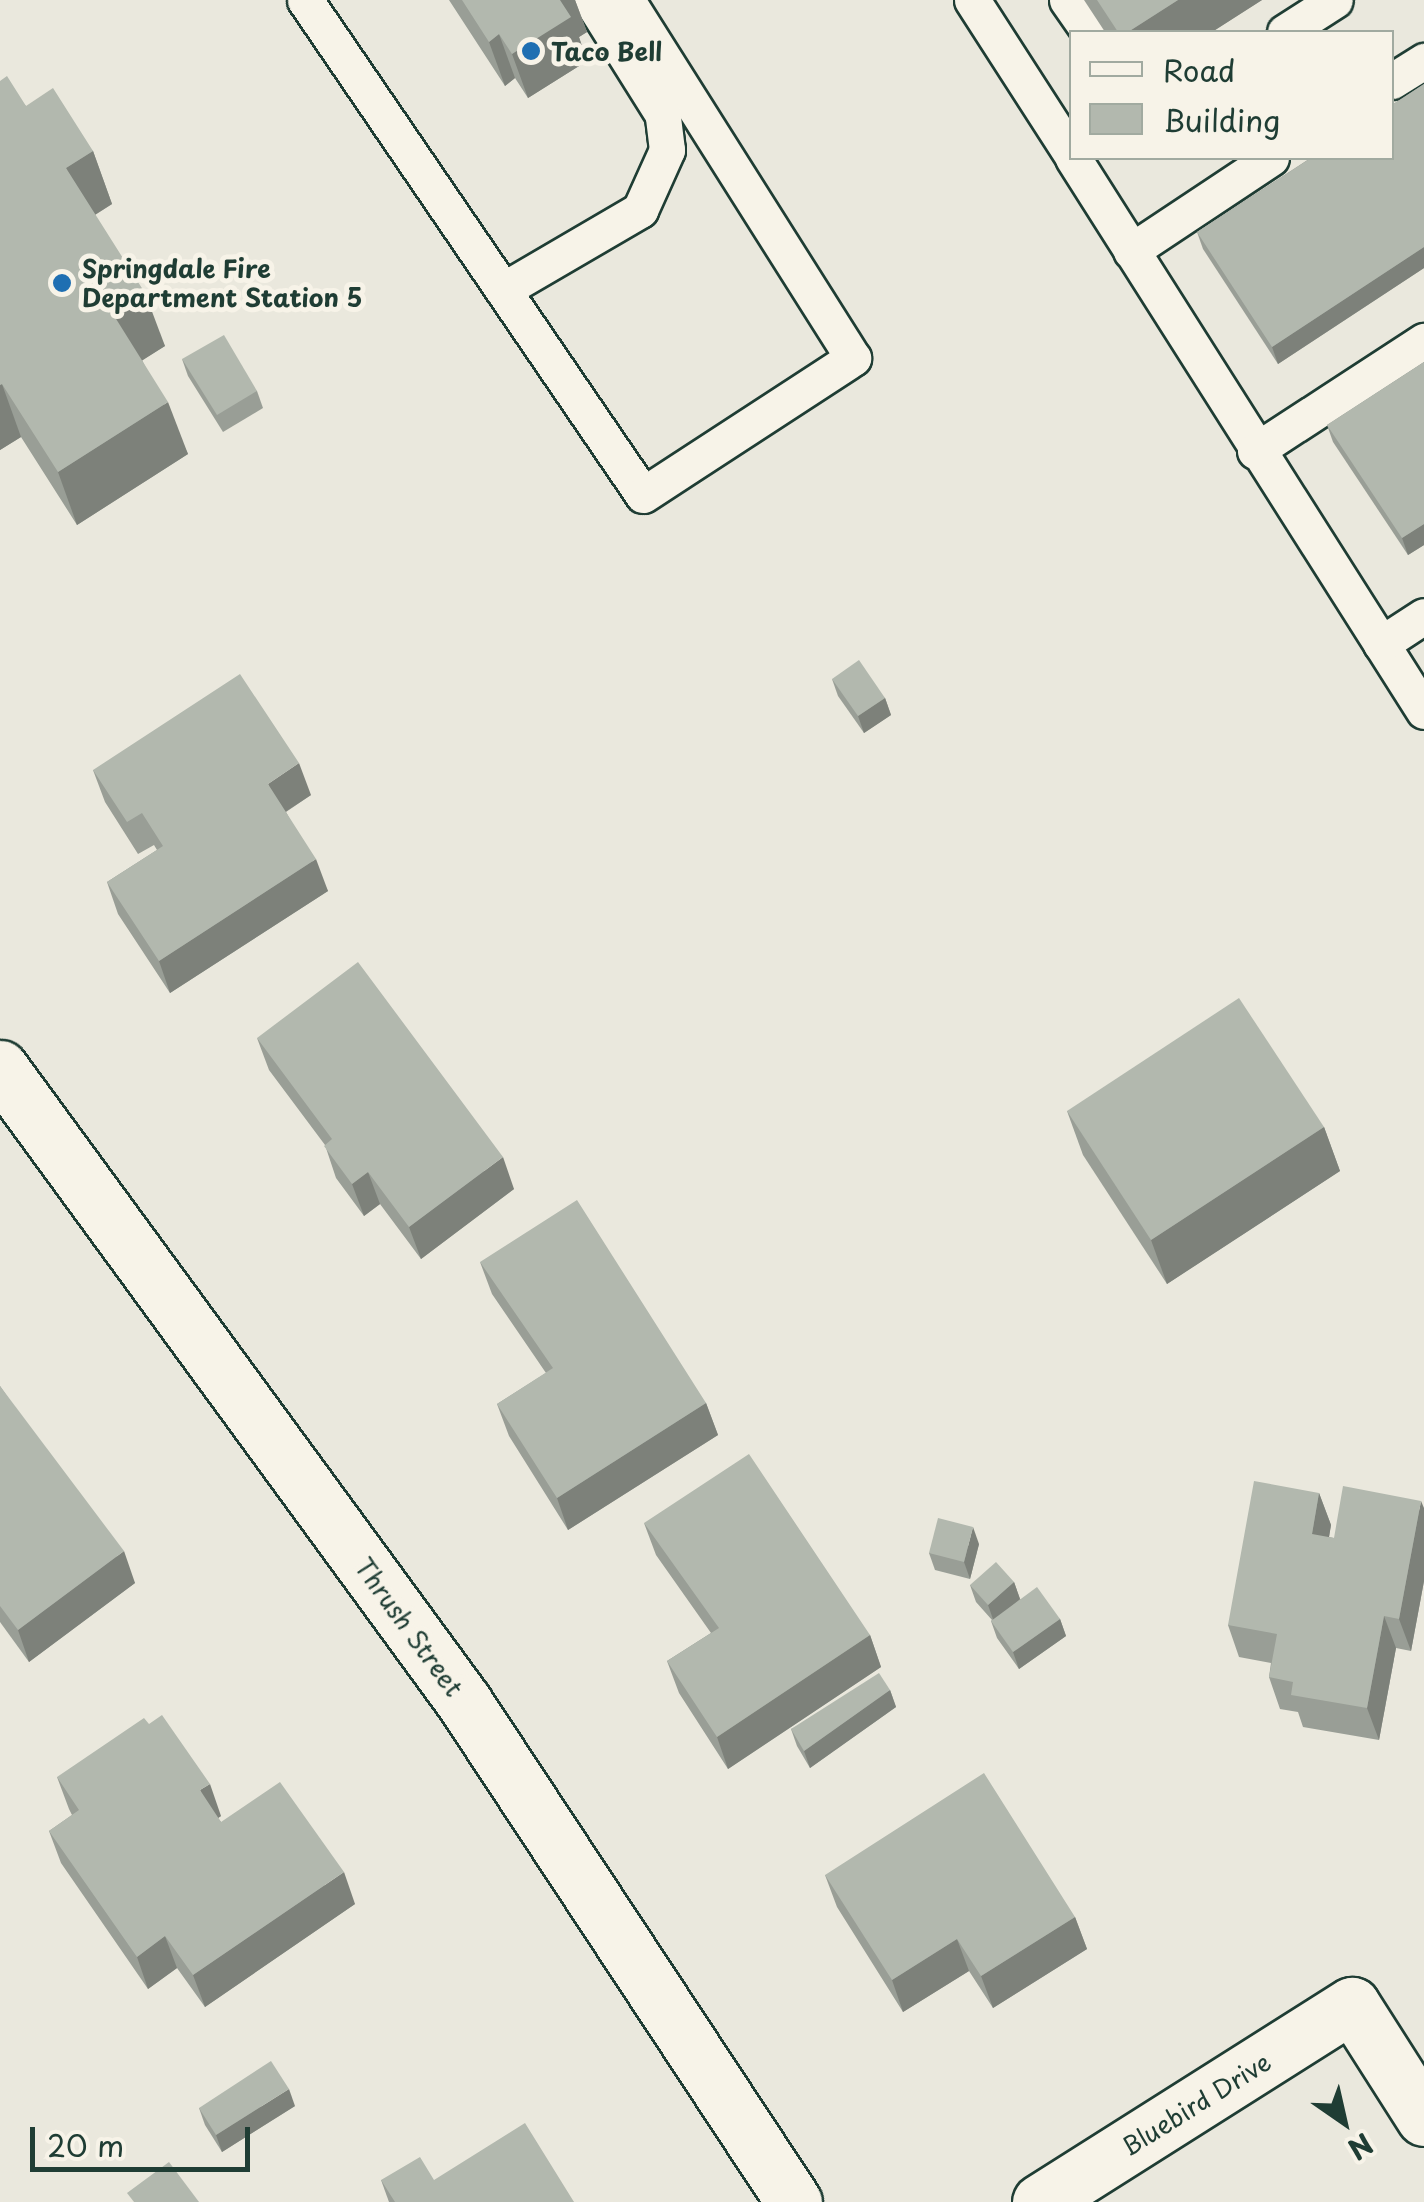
<!DOCTYPE html>
<style>
body{margin:0}
#map{position:relative;width:1424px;height:2202px;overflow:hidden;background:#eae8dd;font-family:"Playpen Sans",sans-serif}
div>[style]{position:absolute}
[style*='--x']{left:calc(var(--x)*1px);top:calc(var(--y)*1px);width:calc(var(--w)*1px);rotate:calc(var(--a)*1deg)}
.roads{filter:drop-shadow(2px 0 #1f3d34) drop-shadow(-2px 0 #1f3d34) drop-shadow(0 2px #1f3d34) drop-shadow(0 -2px #1f3d34)}
.lane>*{height:35px;margin:-17.5px;padding:0 17.5px;transform-origin:17.5px;border-radius:17.5px;background:#f7f3e8}
.street>*{height:55px;margin:-27.5px;padding:0 27.5px;transform-origin:27.5px;border-radius:27.5px;background:#f7f3e8}
.wall>*{inset:0;background:#999e96}
.shaded-wall>*{inset:0;background:#7d817a}
.building>*{inset:0;background:#b2b8ae}
.dots>*{width:28px;height:28px;translate:-50% -50%;box-sizing:border-box;border:5px solid #f7f3e8;border-radius:50%}
span{translate:-50% -50%;white-space:nowrap;text-align:center;line-height:1.15;-webkit-text-stroke:10px #f7f3e8;paint-order:stroke}
.poi-label{font-size:25px;color:#1f3d34;font-weight:700}
.left{translate:0 -50%;text-align:left}
.street-label{font-size:25px;color:#1f3d34}
.legend{position:absolute;left:1069px;top:30px;width:325px;height:130px;box-sizing:border-box;background:#f7f3e8;border:2px solid #a1aaa0;margin:0;padding:12px 18px;list-style:none;font-size:30px;color:#1f3d34}
.legend li{display:flex;align-items:center;gap:20px;height:50px}
.legend b{width:50px;border:2px solid #a1aaa0}
.north{position:absolute;left:1294px;top:2072px;width:100px;height:100px;-webkit-text-stroke:8px #f7f3e8;paint-order:stroke;rotate:146deg;font-size:28px;font-weight:700;line-height:40px;text-align:center;color:#1f3d34}
.north::after{content:'';display:block;margin:auto;width:35px;height:45px;background:#1f3d34;clip-path:polygon(50% 0,100% 100%,50% 72%,0 100%)}
.scale{position:absolute;left:30px;top:2127px;width:220px;height:45px;box-sizing:border-box;border:5px solid #1f3d34;border-top:0;padding-left:12px;font-size:30px;line-height:35px;white-space:nowrap;color:#1f3d34;-webkit-text-stroke:8px #f7f3e8;paint-order:stroke}
</style>
<div id="map">
<div class="roads">
<div class="lane">
<i style="--x:305;--y:0;--w:599;--a:55.67"></i>
<i style="--x:643;--y:495;--w:251;--a:-33.1"></i>
<i style="--x:853;--y:358;--w:423;--a:-122.3"></i>
<i style="--x:972;--y:0;--w:184;--a:57.2"></i>
<i style="--x:1067;--y:0;--w:39;--a:55"></i>
<i style="--x:1285;--y:32;--w:59;--a:-32.6"></i>
<i style="--x:1392;--y:81;--w:38;--a:-32"></i>
<i style="--x:1073;--y:158;--w:655;--a:57.6"></i>
<i style="--x:1131;--y:251;--w:168;--a:-33.6"></i>
<i style="--x:503;--y:290;--w:159;--a:-30.3"></i>
<i style="--x:640;--y:210;--w:66;--a:-65.8"></i>
<i style="--x:667;--y:150;--w:35;--a:-97"></i>
<i style="--x:663;--y:115;--w:136;--a:-122.1"></i>
<i style="--x:1255;--y:451;--w:202;--a:-33.1"></i>
<i style="--x:1381;--y:644;--w:51;--a:-33.1"></i>
</div>
<div class="street">
<i style="--x:0;--y:1068;--w:786;--a:53.8"></i>
<i style="--x:464;--y:1702;--w:599;--a:56.58"></i>
<i style="--x:1040;--y:2202;--w:369;--a:-32.3"></i>
<i style="--x:1352;--y:2005;--w:134;--a:57.5"></i>
</div>
</div>
<div class="wall">
<i style="clip-path:polygon(449px 0,575px 0,587px 32px,579px 37px,587px 61px,528px 98px,515px 78px,505px 86px)"></i>
<i style="clip-path:polygon(1084px 0,1262px 0,1212px 32px,1105px 32px)"></i>
<i style="clip-path:polygon(0 81px,26px 106px,93px 151px,112px 204px,95px 215px,165px 346px,142px 360px,188px 454px,77px 525px,21px 437px,0 450px)"></i>
<i style="clip-path:polygon(1424px 84px,1424px 268px,1278px 364px,1203px 249px,1197px 232px)"></i>
<i style="clip-path:polygon(182px 359px,257px 391px,263px 408px,223px 432px,188px 376px)"></i>
<i style="clip-path:polygon(1424px 362px,1424px 545px,1408px 555px,1333px 442px,1327px 425px)"></i>
<i style="clip-path:polygon(832px 679px,885px 698px,891px 715px,864px 733px,838px 696px)"></i>
<i style="clip-path:polygon(93px 770px,311px 795px,286px 812px,328px 891px,170px 993px,118px 914px,107px 882px,157px 850px,154px 845px,138px 854px,105px 802px)"></i>
<i style="clip-path:polygon(257px 1038px,514px 1189px,421px 1259px,380px 1204px,364px 1216px,336px 1178px,325px 1145px,269px 1070px)"></i>
<i style="clip-path:polygon(1067px 1111px,1324px 1127px,1340px 1171px,1167px 1284px,1083px 1155px)"></i>
<i style="clip-path:polygon(480px 1262px,706px 1403px,718px 1435px,568px 1530px,509px 1436px,497px 1404px,546px 1373px,492px 1294px)"></i>
<i style="clip-path:polygon(0 1386px,135px 1583px,29px 1662px,0 1622px)"></i>
<i style="clip-path:polygon(1319px 1493px,1331px 1525px,1329px 1537px,1334px 1538px,1424px 1508px,1424px 1581px,1411px 1651px,1396px 1648px,1379px 1740px,1303px 1727px,1298px 1712px,1280px 1709px,1269px 1677px,1271px 1663px,1239px 1657px,1228px 1625px)"></i>
<i style="clip-path:polygon(644px 1523px,870px 1635px,881px 1667px,728px 1769px,679px 1693px,667px 1661px,711px 1633px,656px 1555px)"></i>
<i style="clip-path:polygon(979px 1544px,970px 1579px,935px 1570px,929px 1553px)"></i>
<i style="clip-path:polygon(1014px 1582px,1020px 1599px,1060px 1619px,1066px 1636px,1019px 1669px,997px 1638px,991px 1621px,992px 1620px,976px 1602px,970px 1585px)"></i>
<i style="clip-path:polygon(890px 1690px,896px 1707px,810px 1768px,797px 1746px,791px 1729px)"></i>
<i style="clip-path:polygon(57px 1777px,221px 1816px,218px 1818px,221px 1822px,355px 1904px,205px 2007px,177px 1968px,148px 1989px,61px 1863px,49px 1831px,72px 1815px,69px 1809px)"></i>
<i style="clip-path:polygon(825px 1875px,1075px 1917px,1087px 1949px,993px 2008px,969px 1971px,903px 2012px,837px 1907px)"></i>
<i style="clip-path:polygon(295px 2106px,222px 2152px,205px 2125px,199px 2108px)"></i>
<i style="clip-path:polygon(381px 2180px,434px 2180px,574px 2202px,389px 2202px)"></i>
</div>
<div class="shaded-wall">
<i style="clip-path:polygon(559px 0,575px 0,587px 32px,579px 37px,587px 61px,528px 98px,512px 54px)"></i>
<i style="clip-path:polygon(1178px 0,1262px 0,1212px 32px,1128px 32px)"></i>
<i style="clip-path:polygon(499px 34px,515px 78px,505px 86px,489px 42px)"></i>
<i style="clip-path:polygon(93px 151px,112px 204px,85px 221px,66px 168px)"></i>
<i style="clip-path:polygon(1424px 247px,1424px 268px,1278px 364px,1272px 347px)"></i>
<i style="clip-path:polygon(145px 293px,165px 346px,132px 367px,113px 314px)"></i>
<i style="clip-path:polygon(2px 384px,21px 437px,0 450px,0 385px)"></i>
<i style="clip-path:polygon(168px 402px,188px 454px,77px 525px,58px 472px)"></i>
<i style="clip-path:polygon(1424px 524px,1424px 545px,1408px 555px,1402px 538px)"></i>
<i style="clip-path:polygon(885px 698px,891px 715px,864px 733px,858px 716px)"></i>
<i style="clip-path:polygon(299px 763px,311px 795px,279px 816px,268px 784px)"></i>
<i style="clip-path:polygon(316px 859px,328px 891px,170px 993px,159px 961px)"></i>
<i style="clip-path:polygon(1324px 1127px,1340px 1171px,1167px 1284px,1151px 1240px)"></i>
<i style="clip-path:polygon(503px 1157px,514px 1189px,421px 1259px,409px 1227px)"></i>
<i style="clip-path:polygon(368px 1172px,380px 1204px,364px 1216px,352px 1184px)"></i>
<i style="clip-path:polygon(706px 1403px,718px 1435px,568px 1530px,557px 1498px)"></i>
<i style="clip-path:polygon(1319px 1493px,1331px 1525px,1324px 1566px,1312px 1534px)"></i>
<i style="clip-path:polygon(1421px 1501px,1424px 1508px,1424px 1581px,1411px 1651px,1399px 1619px)"></i>
<i style="clip-path:polygon(973px 1527px,979px 1544px,970px 1579px,964px 1562px)"></i>
<i style="clip-path:polygon(124px 1551px,135px 1583px,29px 1662px,18px 1630px)"></i>
<i style="clip-path:polygon(1014px 1582px,1020px 1599px,994px 1622px,988px 1605px)"></i>
<i style="clip-path:polygon(1384px 1616px,1396px 1648px,1379px 1740px,1367px 1708px)"></i>
<i style="clip-path:polygon(1060px 1619px,1066px 1636px,1019px 1669px,1013px 1652px)"></i>
<i style="clip-path:polygon(870px 1635px,881px 1667px,728px 1769px,717px 1737px)"></i>
<i style="clip-path:polygon(890px 1690px,896px 1707px,810px 1768px,804px 1751px)"></i>
<i style="clip-path:polygon(210px 1784px,221px 1816px,212px 1822px,200px 1790px)"></i>
<i style="clip-path:polygon(344px 1872px,355px 1904px,205px 2007px,193px 1975px)"></i>
<i style="clip-path:polygon(1075px 1917px,1087px 1949px,993px 2008px,981px 1976px)"></i>
<i style="clip-path:polygon(165px 1936px,177px 1968px,148px 1989px,137px 1957px)"></i>
<i style="clip-path:polygon(957px 1939px,969px 1971px,903px 2012px,892px 1980px)"></i>
<i style="clip-path:polygon(289px 2089px,295px 2106px,222px 2152px,216px 2135px)"></i>
</div>
<div class="building">
<i style="clip-path:polygon(462px 0,560px 0,571px 17px,512px 54px,499px 34px,489px 42px)"></i>
<i style="clip-path:polygon(1097px 0,1178px 0,1128px 32px,1118px 32px)"></i>
<i style="clip-path:polygon(7px 76px,26px 106px,53px 88px,93px 151px,66px 168px,145px 293px,113px 314px,168px 402px,58px 472px,2px 384px,0 385px,0 81px)"></i>
<i style="clip-path:polygon(1424px 84px,1424px 247px,1272px 347px,1197px 232px,1311px 158px,1392px 158px,1392px 105px)"></i>
<i style="clip-path:polygon(224px 335px,257px 391px,217px 415px,182px 359px)"></i>
<i style="clip-path:polygon(1424px 362px,1424px 524px,1402px 538px,1327px 425px)"></i>
<i style="clip-path:polygon(859px 660px,885px 698px,858px 716px,832px 679px)"></i>
<i style="clip-path:polygon(240px 674px,299px 763px,268px 784px,316px 859px,159px 961px,107px 882px,163px 846px,142px 813px,127px 822px,93px 770px)"></i>
<i style="clip-path:polygon(358px 962px,503px 1157px,409px 1227px,368px 1172px,352px 1184px,324px 1146px,332px 1139px,257px 1038px)"></i>
<i style="clip-path:polygon(1239px 998px,1324px 1127px,1151px 1240px,1067px 1111px)"></i>
<i style="clip-path:polygon(577px 1200px,706px 1403px,557px 1498px,497px 1404px,553px 1368px,480px 1262px)"></i>
<i style="clip-path:polygon(0 1386px,124px 1551px,18px 1630px,0 1606px)"></i>
<i style="clip-path:polygon(749px 1454px,870px 1635px,717px 1737px,667px 1661px,719px 1628px,644px 1523px)"></i>
<i style="clip-path:polygon(1254px 1481px,1319px 1493px,1312px 1534px,1334px 1538px,1343px 1486px,1421px 1501px,1399px 1619px,1384px 1616px,1367px 1708px,1291px 1695px,1293px 1682px,1269px 1677px,1277px 1634px,1228px 1625px)"></i>
<i style="clip-path:polygon(938px 1518px,973px 1527px,964px 1562px,929px 1553px)"></i>
<i style="clip-path:polygon(996px 1562px,1014px 1582px,988px 1605px,970px 1585px)"></i>
<i style="clip-path:polygon(1037px 1587px,1060px 1619px,1013px 1652px,991px 1621px)"></i>
<i style="clip-path:polygon(879px 1673px,890px 1690px,804px 1751px,791px 1729px)"></i>
<i style="clip-path:polygon(162px 1715px,210px 1784px,200px 1790px,221px 1822px,280px 1782px,344px 1872px,193px 1975px,165px 1936px,137px 1957px,49px 1831px,79px 1810px,57px 1777px,144px 1718px,149px 1724px)"></i>
<i style="clip-path:polygon(984px 1773px,1075px 1917px,981px 1976px,957px 1939px,892px 1980px,825px 1875px)"></i>
<i style="clip-path:polygon(271px 2061px,289px 2089px,216px 2135px,199px 2108px)"></i>
<i style="clip-path:polygon(525px 2123px,574px 2202px,395px 2202px,381px 2180px,420px 2157px,434px 2180px)"></i>
<i style="clip-path:polygon(169px 2162px,199px 2202px,134px 2202px,127px 2193px)"></i>
</div>
<div class="dots">
<i style="left:531px;top:51px;background:#1f6fb2"></i>
<i style="left:62px;top:283px;background:#1f6fb2"></i>
</div>
<div class="poi-label">
<span class="left" style="left:551px;top:51px">Taco Bell</span>
<span class="left" style="left:82px;top:283px">Springdale Fire<br>Department Station 5</span>
</div>
<div class="street-label">
<span style="left:409px;top:1627px;rotate:54deg">Thrush Street</span>
<span style="left:1196px;top:2104px;rotate:-32deg">Bluebird Drive</span>
</div>
<ul class="legend">
<li><b style="height:12px;background:#f7f3e8"></b>Road</li>
<li><b style="height:28px;background:#b2b8ae"></b>Building</li>
</ul>
<div class="north">N</div>
<div class="scale">20 m</div>
</div>
